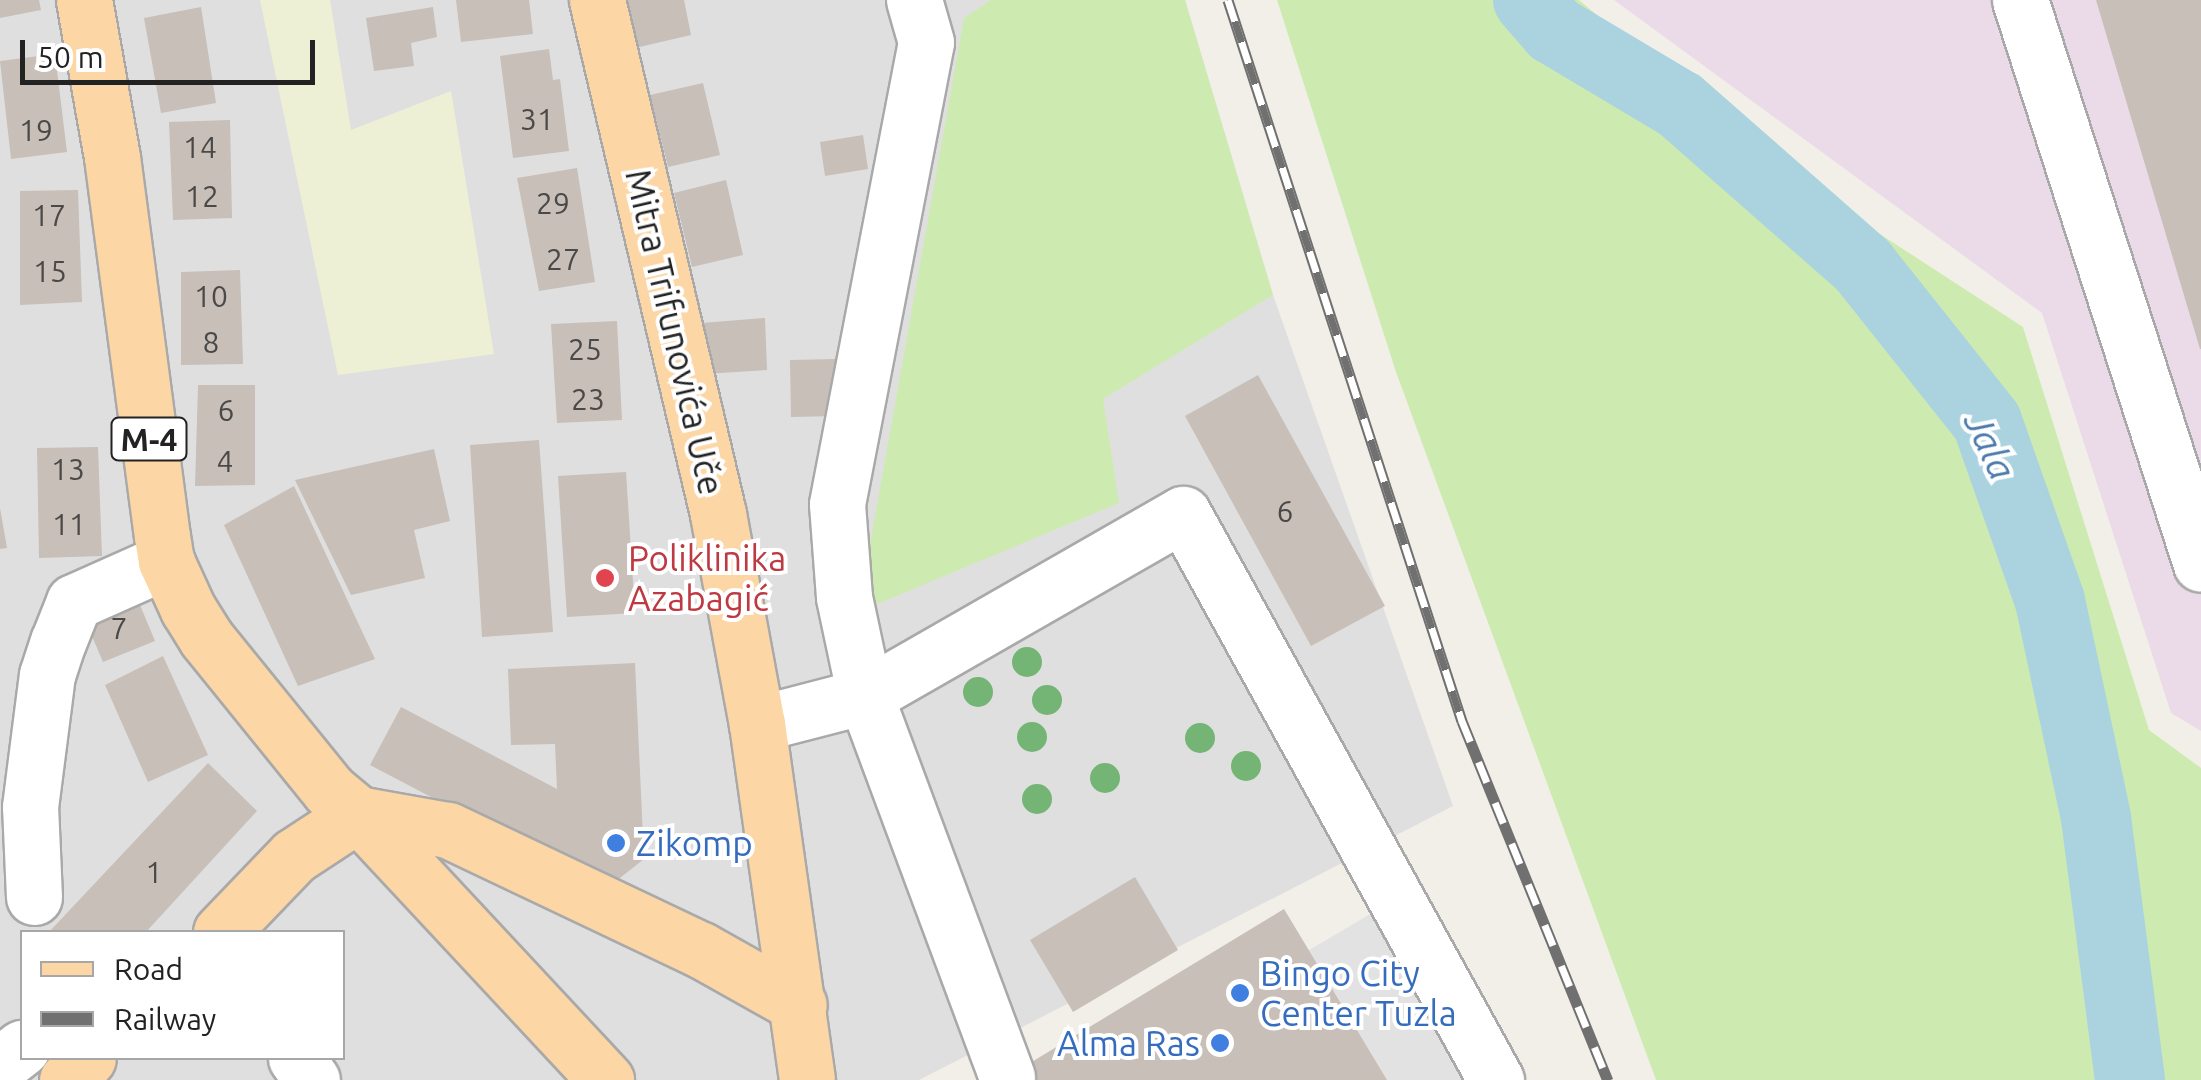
<!DOCTYPE html>
<meta charset="utf-8">
<style>
body{margin:0}
#map{position:relative;width:2201px;height:1080px;overflow:hidden;background:#f2efe9;font-family:Ubuntu,sans-serif}
div>[style]{position:absolute}
[style*='--x']{left:calc(var(--x)*1px);top:calc(var(--y)*1px);width:calc(var(--w)*1px);rotate:calc(var(--a)*1deg)}
.residential>*{inset:0;background:#e0dfdf}
.industrial>*{inset:0;background:#ebdbe8}
.farmland>*{inset:0;background:#eef0d5}
.grass>*{inset:0;background:#cdebb0}
.parking>*{inset:0;background:#e2e2e2}
.river>*{height:70px;margin:-35px;padding:0 35px;transform-origin:35px;border-radius:35px;background:#aad3df}
.building>*{inset:0;background:#c7bfb8}
.roads{filter:drop-shadow(2px 0 #a9a9a9) drop-shadow(-2px 0 #a9a9a9) drop-shadow(0 2px #a9a9a9) drop-shadow(0 -2px #a9a9a9)}
.minor>*{height:55px;margin:-27.5px;padding:0 27.5px;transform-origin:27.5px;border-radius:27.5px;background:#fff}
.major>*{height:55px;margin:-27.5px;padding:0 27.5px;transform-origin:27.5px;border-radius:27.5px;background:#fcd6a4}
.rail>*{height:11px;margin-top:-5.5px;transform-origin:0;background:repeating-linear-gradient(90deg,#fff 0 22px,#707070 0 44px);box-sizing:border-box;border-block:2px solid #707070}
.trees>*{width:30px;height:30px;margin:-15px;border-radius:50%;background:#74b475}
.dots>*{width:28px;height:28px;translate:-50% -50%;box-sizing:border-box;border:5px solid #fff;border-radius:50%}
span{translate:-50% -50%;white-space:nowrap;text-align:center;line-height:1.15;-webkit-text-stroke:8px #fff;paint-order:stroke}
.number-label{font-size:30px;color:#4b4948}
.number-label span{-webkit-text-stroke-width:0}
.shield-label span{padding:2px 8px;background:#fff;border:2px solid;border-radius:8px;-webkit-text-stroke-width:0}
.shield-label{font-size:32px;color:#222;font-weight:700}
.street-label{font-size:35px;color:#222}
.health-label{font-size:35px;color:#be3a42}
.left{translate:0 -50%;text-align:left}
.shop-label{font-size:35px;color:#366cbe}
.right{translate:-100% -50%;text-align:right}
.water-label{font-size:38px;color:#4a7aab;font-style:italic}
.legend{position:absolute;left:20px;top:930px;width:325px;height:130px;box-sizing:border-box;background:#fff;border:2px solid #a7a7a7;margin:0;padding:12px 18px;list-style:none;font-size:30px;color:#222}
.legend li{display:flex;align-items:center;gap:20px;height:50px}
.legend b{width:50px;border:2px solid #a7a7a7}
.scale{position:absolute;left:20px;top:40px;width:295px;height:45px;box-sizing:border-box;border:5px solid #222;border-top:0;padding-left:12px;font-size:30px;line-height:35px;white-space:nowrap;color:#222;-webkit-text-stroke:8px #fff;paint-order:stroke}
</style>
<div id="map">
<div class="residential">
<i style="clip-path:polygon(evenodd,0 0,1185px 0,1273px 295px,1453px 806px,919px 1080px,0 1080px,0 0,22px 932px,342px 932px,342px 1058px,22px 1058px,22px 932px)"></i>
</div>
<div class="industrial">
<i style="clip-path:polygon(1614px 0,2201px 0,2201px 731px,2171px 713px,2042px 313px)"></i>
</div>
<div class="farmland">
<i style="clip-path:polygon(260px 0,330px 0,351px 130px,451px 91px,494px 354px,338px 375px)"></i>
</div>
<div class="grass">
<i style="clip-path:polygon(991px 0,1185px 0,1273px 295px,1103px 399px,1119px 503px,858px 612px,964px 18px)"></i>
<i style="clip-path:polygon(1277px 0,1579px 0,1783px 171px,2023px 327px,2149px 730px,2201px 768px,2201px 1080px,1656px 1080px,1396px 372px)"></i>
</div>
<div class="parking">
<i style="clip-path:polygon(1399px 897px,1505px 1080px,1365px 1080px,1294px 959px)"></i>
</div>
<div class="river">
<i style="--x:1528;--y:0;--w:40;--a:49"></i>
<i style="--x:1554;--y:30;--w:147;--a:30.8"></i>
<i style="--x:1680;--y:105;--w:244;--a:41.3"></i>
<i style="--x:1863;--y:266;--w:199;--a:51.5"></i>
<i style="--x:1987;--y:422;--w:190;--a:70.6"></i>
<i style="--x:2050;--y:601;--w:222;--a:78"></i>
<i style="--x:2096;--y:818;--w:264;--a:82.6"></i>
</div>
<div class="building">
<i style="clip-path:polygon(0 0,39px 0,41px 10px,0 18px)"></i>
<i style="clip-path:polygon(456px 0,529px 0,533px 34px,461px 42px)"></i>
<i style="clip-path:polygon(624px 0,684px 0,691px 35px,635px 48px)"></i>
<i style="clip-path:polygon(2096px 0,2201px 0,2201px 349px,2200px 349px)"></i>
<i style="clip-path:polygon(201px 7px,216px 103px,161px 113px,144px 18px)"></i>
<i style="clip-path:polygon(433px 7px,437px 37px,411px 43px,414px 66px,374px 71px,366px 18px)"></i>
<i style="clip-path:polygon(549px 49px,553px 80px,560px 79px,569px 151px,513px 158px,500px 56px)"></i>
<i style="clip-path:polygon(55px 54px,67px 152px,11px 159px,0 61px)"></i>
<i style="clip-path:polygon(703px 83px,720px 155px,668px 167px,650px 95px)"></i>
<i style="clip-path:polygon(230px 120px,232px 218px,173px 220px,169px 122px)"></i>
<i style="clip-path:polygon(863px 135px,868px 169px,825px 176px,820px 142px)"></i>
<i style="clip-path:polygon(577px 168px,595px 282px,539px 291px,517px 178px)"></i>
<i style="clip-path:polygon(726px 180px,743px 255px,692px 267px,674px 193px)"></i>
<i style="clip-path:polygon(78px 190px,82px 302px,20px 305px,20px 191px)"></i>
<i style="clip-path:polygon(240px 270px,243px 364px,181px 365px,181px 272px)"></i>
<i style="clip-path:polygon(765px 318px,767px 370px,704px 374px,702px 323px)"></i>
<i style="clip-path:polygon(617px 321px,622px 420px,557px 423px,551px 324px)"></i>
<i style="clip-path:polygon(836px 359px,837px 416px,791px 417px,790px 360px)"></i>
<i style="clip-path:polygon(1258px 375px,1385px 606px,1311px 646px,1185px 416px)"></i>
<i style="clip-path:polygon(198px 385px,255px 385px,255px 485px,195px 486px)"></i>
<i style="clip-path:polygon(539px 440px,553px 632px,482px 637px,470px 445px)"></i>
<i style="clip-path:polygon(98px 447px,102px 556px,39px 558px,37px 448px)"></i>
<i style="clip-path:polygon(434px 449px,450px 521px,414px 530px,425px 578px,351px 595px,295px 480px)"></i>
<i style="clip-path:polygon(626px 472px,635px 613px,567px 617px,558px 476px)"></i>
<i style="clip-path:polygon(294px 486px,375px 659px,298px 686px,224px 525px)"></i>
<i style="clip-path:polygon(0 508px,7px 548px,0 549px)"></i>
<i style="clip-path:polygon(135px 593px,155px 641px,103px 662px,83px 615px)"></i>
<i style="clip-path:polygon(163px 656px,208px 755px,148px 782px,105px 685px)"></i>
<i style="clip-path:polygon(635px 663px,644px 859px,606px 889px,370px 765px,401px 707px,557px 789px,555px 744px,511px 745px,508px 669px)"></i>
<i style="clip-path:polygon(208px 763px,257px 811px,146px 932px,49px 932px)"></i>
<i style="clip-path:polygon(1135px 877px,1178px 950px,1073px 1012px,1030px 940px)"></i>
<i style="clip-path:polygon(1284px 909px,1387px 1080px,1001px 1080px,1007px 1077px)"></i>
</div>
<div class="roads">
<div class="minor">
<i style="--x:2020;--y:0;--w:592;--a:72.21"></i>
<i style="--x:757;--y:724;--w:112;--a:-14.5"></i>
<i style="--x:865;--y:696;--w:101;--a:-102"></i>
<i style="--x:844;--y:597;--w:93;--a:-94.3"></i>
<i style="--x:837;--y:504;--w:470;--a:-79.1"></i>
<i style="--x:926;--y:42;--w:44;--a:-105.9"></i>
<i style="--x:34;--y:897;--w:90;--a:-92.5"></i>
<i style="--x:30;--y:807;--w:133;--a:-82.7"></i>
<i style="--x:47;--y:675;--w:35;--a:-72"></i>
<i style="--x:58;--y:642;--w:43;--a:-68.2"></i>
<i style="--x:74;--y:602;--w:101;--a:-24"></i>
<i style="--x:296;--y:1058;--w:27;--a:54"></i>
<i style="--x:0;--y:1065;--w:28;--a:-38"></i>
<i style="--x:1007;--y:1077;--w:407;--a:-110.4"></i>
<i style="--x:865;--y:696;--w:366;--a:-29.8"></i>
<i style="--x:1183;--y:514;--w:647;--a:61.06"></i>
</div>
<div class="major">
<i style="--x:84;--y:0;--w:159;--a:79.9"></i>
<i style="--x:112;--y:157;--w:382;--a:82.5"></i>
<i style="--x:162;--y:536;--w:25;--a:81"></i>
<i style="--x:166;--y:561;--w:53;--a:65.4"></i>
<i style="--x:188;--y:609;--w:34;--a:58"></i>
<i style="--x:206;--y:638;--w:196;--a:51"></i>
<i style="--x:329;--y:790;--w:38;--a:40"></i>
<i style="--x:358;--y:814;--w:364;--a:47"></i>
<i style="--x:597;--y:0;--w:528;--a:76.75"></i>
<i style="--x:718;--y:514;--w:214;--a:79.5"></i>
<i style="--x:757;--y:724;--w:359;--a:82"></i>
<i style="--x:358;--y:814;--w:91;--a:10.1"></i>
<i style="--x:448;--y:830;--w:280;--a:25.4"></i>
<i style="--x:701;--y:950;--w:112;--a:29.3"></i>
<i style="--x:221;--y:932;--w:105;--a:-46.2"></i>
<i style="--x:294;--y:856;--w:77;--a:-33.3"></i>
<i style="--x:67;--y:1080;--w:30;--a:-46"></i>
</div>
</div>
<div class="rail">
<i style="--x:1228;--y:0;--w:758;--a:72.02"></i>
<i style="--x:1462;--y:721;--w:388;--a:67.9"></i>
</div>
<div class="trees">
<i style="left:1027px;top:662px"></i>
<i style="left:978px;top:692px"></i>
<i style="left:1047px;top:700px"></i>
<i style="left:1032px;top:737px"></i>
<i style="left:1200px;top:738px"></i>
<i style="left:1246px;top:766px"></i>
<i style="left:1105px;top:778px"></i>
<i style="left:1037px;top:799px"></i>
</div>
<div class="dots">
<i style="left:605px;top:578px;background:#e0444e"></i>
<i style="left:616px;top:843px;background:#3f7fe0"></i>
<i style="left:1240px;top:993px;background:#3f7fe0"></i>
<i style="left:1220px;top:1043px;background:#3f7fe0"></i>
</div>
<div class="number-label">
<span style="left:537px;top:119px">31</span>
<span style="left:36px;top:130px">19</span>
<span style="left:200px;top:147px">14</span>
<span style="left:202px;top:196px">12</span>
<span style="left:553px;top:203px">29</span>
<span style="left:49px;top:215px">17</span>
<span style="left:563px;top:259px">27</span>
<span style="left:50px;top:271px">15</span>
<span style="left:211px;top:296px">10</span>
<span style="left:211px;top:342px">8</span>
<span style="left:585px;top:349px">25</span>
<span style="left:588px;top:399px">23</span>
<span style="left:226px;top:410px">6</span>
<span style="left:225px;top:461px">4</span>
<span style="left:68px;top:469px">13</span>
<span style="left:1285px;top:511px">6</span>
<span style="left:69px;top:524px">11</span>
<span style="left:119px;top:628px">7</span>
<span style="left:154px;top:872px">1</span>
</div>
<div class="shield-label">
<span style="left:149px;top:439px">M-4</span>
</div>
<div class="street-label">
<span style="left:675px;top:332px;rotate:77deg">Mitra Trifunovića Uče</span>
</div>
<div class="health-label">
<span class="left" style="left:628px;top:578px">Poliklinika<br>Azabagić</span>
</div>
<div class="shop-label">
<span class="left" style="left:636px;top:843px">Zikomp</span>
<span class="left" style="left:1260px;top:993px">Bingo City<br>Center Tuzla</span>
<span class="right" style="left:1200px;top:1043px">Alma Ras</span>
</div>
<div class="water-label">
<span style="left:1990px;top:446px;rotate:65deg">Jala</span>
</div>
<ul class="legend">
<li><b style="height:12px;background:#fcd6a4"></b>Road</li>
<li><b style="height:12px;background:#707070"></b>Railway</li>
</ul>
<div class="scale">50 m</div>
</div>
